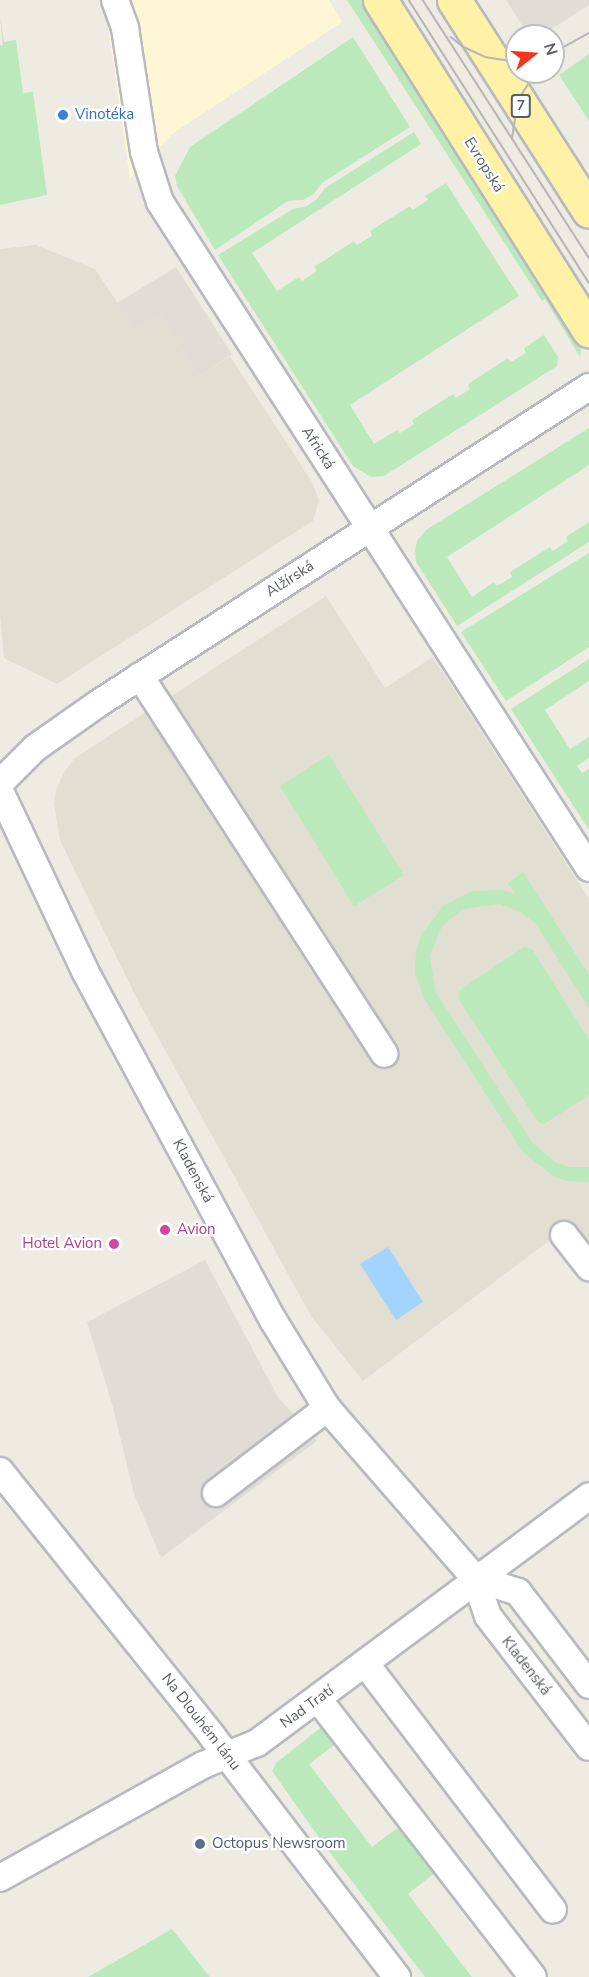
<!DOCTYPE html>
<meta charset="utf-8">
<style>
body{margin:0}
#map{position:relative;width:589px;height:1977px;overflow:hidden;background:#eeece2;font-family:"Nunito Sans",sans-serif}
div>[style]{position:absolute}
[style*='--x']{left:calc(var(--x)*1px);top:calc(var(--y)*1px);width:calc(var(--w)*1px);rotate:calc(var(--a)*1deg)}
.commercial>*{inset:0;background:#fff6d6}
.industrial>*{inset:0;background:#dfddd6}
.education>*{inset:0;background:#e1ded2}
.green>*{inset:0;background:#bbe9bc}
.water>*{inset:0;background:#a1d4ff}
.roads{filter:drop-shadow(2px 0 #b7babf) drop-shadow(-2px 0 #b7babf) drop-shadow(0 2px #b7babf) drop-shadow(0 -2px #b7babf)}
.minor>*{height:26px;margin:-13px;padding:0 13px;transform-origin:13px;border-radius:13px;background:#fff}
.major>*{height:33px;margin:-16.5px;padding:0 16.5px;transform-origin:16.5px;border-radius:16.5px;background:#fff2a6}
.tram>*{height:1.5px;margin:-0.75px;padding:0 0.75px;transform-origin:0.75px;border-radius:0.75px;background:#b5b6b7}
.dots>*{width:16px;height:16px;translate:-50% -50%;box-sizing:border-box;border:3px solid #fff;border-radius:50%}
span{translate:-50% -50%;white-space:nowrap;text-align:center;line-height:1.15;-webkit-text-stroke:4.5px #fff;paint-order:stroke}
.shield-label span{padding:2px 4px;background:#fff;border:2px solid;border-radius:4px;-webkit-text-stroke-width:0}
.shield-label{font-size:14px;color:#5a5e64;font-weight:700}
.shop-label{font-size:15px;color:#366cbe}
.left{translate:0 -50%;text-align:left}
.street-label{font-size:15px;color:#5a5e64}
.hotel-label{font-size:15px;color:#b23c85}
.right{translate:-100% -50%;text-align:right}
.service-label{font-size:15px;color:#4e5e75}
.north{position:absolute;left:505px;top:24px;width:60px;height:60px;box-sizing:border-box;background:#fff;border:2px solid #bdbfc1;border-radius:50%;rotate:73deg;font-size:16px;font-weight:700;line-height:24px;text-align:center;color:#5a5e64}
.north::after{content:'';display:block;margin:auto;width:21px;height:27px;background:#f8331e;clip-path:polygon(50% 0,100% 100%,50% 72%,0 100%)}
</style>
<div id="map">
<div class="commercial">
<i style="clip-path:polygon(101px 0,329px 0,342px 22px,172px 134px,130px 179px,108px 26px)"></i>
</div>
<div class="industrial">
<i style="clip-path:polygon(506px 0,589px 0,589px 5px,541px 36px,529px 36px)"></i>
<i style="clip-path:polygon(176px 267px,232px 354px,199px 376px,159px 314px,135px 329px,117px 303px)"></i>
<i style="clip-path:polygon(205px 1260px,278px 1397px,317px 1441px,161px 1558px,134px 1494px,112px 1404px,87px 1322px)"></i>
</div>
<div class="education">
<i style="clip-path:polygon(36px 245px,95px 269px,135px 329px,159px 314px,199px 376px,230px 356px,312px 482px,319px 501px,313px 521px,57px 684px,4px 658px,0 614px,0 249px)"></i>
<i style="clip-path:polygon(326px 596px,385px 688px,433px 657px,589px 899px,589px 1255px,566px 1228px,363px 1381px,311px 1316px,137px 999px,60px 840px,54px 804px,56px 790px,65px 771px,75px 758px)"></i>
</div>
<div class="green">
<i style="clip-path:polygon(347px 0,363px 0,576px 333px,581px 350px,580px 357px,545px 299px,542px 301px)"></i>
<i style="clip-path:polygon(0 16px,4px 42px,16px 40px,23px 93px,33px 92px,47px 195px,0 205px,0 46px,3px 45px)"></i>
<i style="clip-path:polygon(353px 37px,410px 127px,322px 183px,314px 194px,303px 200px,288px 201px,215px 250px,177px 186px,175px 176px,190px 147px)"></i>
<i style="clip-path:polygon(589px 54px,589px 121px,559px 75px)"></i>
<i style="clip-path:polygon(414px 132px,421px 144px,252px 253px,277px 291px,299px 277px,302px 281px,317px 271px,314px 267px,354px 241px,357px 245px,372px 236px,370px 231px,410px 206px,413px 210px,428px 200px,425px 196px,446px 183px,519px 296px,350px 405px,374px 444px,397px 430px,400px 433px,414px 424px,412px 420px,453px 394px,456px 398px,470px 389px,468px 384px,508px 358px,511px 362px,526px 353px,524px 348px,544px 335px,558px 357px,557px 366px,384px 476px,371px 477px,353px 466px,218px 255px,293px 209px,307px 206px,317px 199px,325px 188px)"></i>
<i style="clip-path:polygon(589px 428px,589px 465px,447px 557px,472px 597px,494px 582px,497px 586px,512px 577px,510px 572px,550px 547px,553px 551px,568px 541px,566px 537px,589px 522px,589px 542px,457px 626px,416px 562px,415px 551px,417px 541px,426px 530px)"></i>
<i style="clip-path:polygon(589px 553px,589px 647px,506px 701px,461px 632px)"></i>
<i style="clip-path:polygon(589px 659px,589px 681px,545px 710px,570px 749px,589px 737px,589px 758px,577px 766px,582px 773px,589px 769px,589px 830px,511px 709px)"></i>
<i style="clip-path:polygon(329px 755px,404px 875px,354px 906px,280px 786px)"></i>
<i style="clip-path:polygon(523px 872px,589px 975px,589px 1008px,535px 923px,518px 911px,500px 904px,463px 909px,442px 926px,430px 955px,435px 991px,533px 1143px,555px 1162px,568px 1167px,589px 1167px,589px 1182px,566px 1181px,553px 1176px,523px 1152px,425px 1000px,415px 973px,416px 950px,422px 934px,443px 906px,472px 891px,500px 890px,515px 893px,508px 883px)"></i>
<i style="clip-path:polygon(524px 947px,532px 949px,589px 1040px,589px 1095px,544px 1124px,538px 1122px,458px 998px,460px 990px)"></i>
<i style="clip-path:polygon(evenodd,328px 1722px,513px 1971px,436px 1872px,408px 1894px,472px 1977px,425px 1977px,325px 1846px,272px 1771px,277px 1762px,328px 1722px,337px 1743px,401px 1825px,372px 1847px,309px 1764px,337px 1743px)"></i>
<i style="clip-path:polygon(172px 1929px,210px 1977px,88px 1977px)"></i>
</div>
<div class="water">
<i style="clip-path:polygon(388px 1247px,423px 1302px,396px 1320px,360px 1264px)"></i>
</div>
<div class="roads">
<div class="minor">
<i style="--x:115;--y:0;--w:30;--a:70"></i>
<i style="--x:125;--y:28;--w:125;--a:81.3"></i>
<i style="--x:144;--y:152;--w:52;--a:72.3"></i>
<i style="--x:160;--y:202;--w:792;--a:57.21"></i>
<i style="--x:140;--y:676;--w:450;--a:57.1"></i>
<i style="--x:0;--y:783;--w:49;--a:-45"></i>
<i style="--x:35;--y:748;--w:78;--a:-35.1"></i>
<i style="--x:99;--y:703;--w:583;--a:-32.82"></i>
<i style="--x:0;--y:791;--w:199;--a:64.7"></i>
<i style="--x:85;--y:971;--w:396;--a:61.7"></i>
<i style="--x:273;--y:1320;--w:103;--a:58.5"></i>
<i style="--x:327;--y:1408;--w:225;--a:49"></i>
<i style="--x:475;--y:1578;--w:40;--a:71.1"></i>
<i style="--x:488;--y:1616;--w:165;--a:52.4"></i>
<i style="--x:564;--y:1235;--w:41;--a:52"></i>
<i style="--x:0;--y:1471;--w:339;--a:51.3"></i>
<i style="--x:212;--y:1736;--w:304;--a:52.5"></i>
<i style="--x:216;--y:1493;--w:140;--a:-37.4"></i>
<i style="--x:475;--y:1578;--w:45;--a:18"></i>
<i style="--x:518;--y:1592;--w:117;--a:52.6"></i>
<i style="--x:365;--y:1663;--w:310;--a:52.7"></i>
<i style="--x:318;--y:1699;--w:351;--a:52.3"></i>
<i style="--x:0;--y:1878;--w:232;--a:-29.1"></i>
<i style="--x:203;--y:1765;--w:58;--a:-22.2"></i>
<i style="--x:257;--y:1743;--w:414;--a:-36.6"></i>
</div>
<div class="major">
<i style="--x:380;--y:0;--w:391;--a:57.7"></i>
<i style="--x:454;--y:0;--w:250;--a:57.4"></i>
</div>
</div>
<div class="tram">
<i style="--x:409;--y:0;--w:335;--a:57.5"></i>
<i style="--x:423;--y:0;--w:307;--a:57.2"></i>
<i style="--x:451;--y:37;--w:16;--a:38"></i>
<i style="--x:464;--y:47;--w:23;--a:25"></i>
<i style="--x:485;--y:57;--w:32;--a:9"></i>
<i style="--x:553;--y:53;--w:41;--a:-29.1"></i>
<i style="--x:512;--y:138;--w:38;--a:-81"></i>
<i style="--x:518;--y:100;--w:33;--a:-57"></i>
</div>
<div class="dots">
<i style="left:63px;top:115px;background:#3f7fe0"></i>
<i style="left:165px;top:1230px;background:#d1479c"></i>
<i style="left:114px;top:1244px;background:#d1479c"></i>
<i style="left:200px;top:1844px;background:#5c6f8a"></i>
</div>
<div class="shield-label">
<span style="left:521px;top:106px">7</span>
</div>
<div class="shop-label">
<span class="left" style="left:75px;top:115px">Vinotéka</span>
</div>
<div class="street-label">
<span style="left:484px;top:165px;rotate:58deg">Evropská</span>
<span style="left:318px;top:448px;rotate:57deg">Africká</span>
<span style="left:290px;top:579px;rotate:-33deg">Alžírská</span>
<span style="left:193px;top:1171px;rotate:62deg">Kladenská</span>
<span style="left:526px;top:1666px;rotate:52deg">Kladenská</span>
<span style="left:307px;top:1707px;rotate:-36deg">Nad Tratí</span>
<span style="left:201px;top:1722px;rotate:52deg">Na Dlouhém lánu</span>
</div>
<div class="hotel-label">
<span class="left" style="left:177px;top:1230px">Avion</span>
<span class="right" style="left:102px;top:1244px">Hotel Avion</span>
</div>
<div class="service-label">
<span class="left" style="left:212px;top:1844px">Octopus Newsroom</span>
</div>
<div class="north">N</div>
</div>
